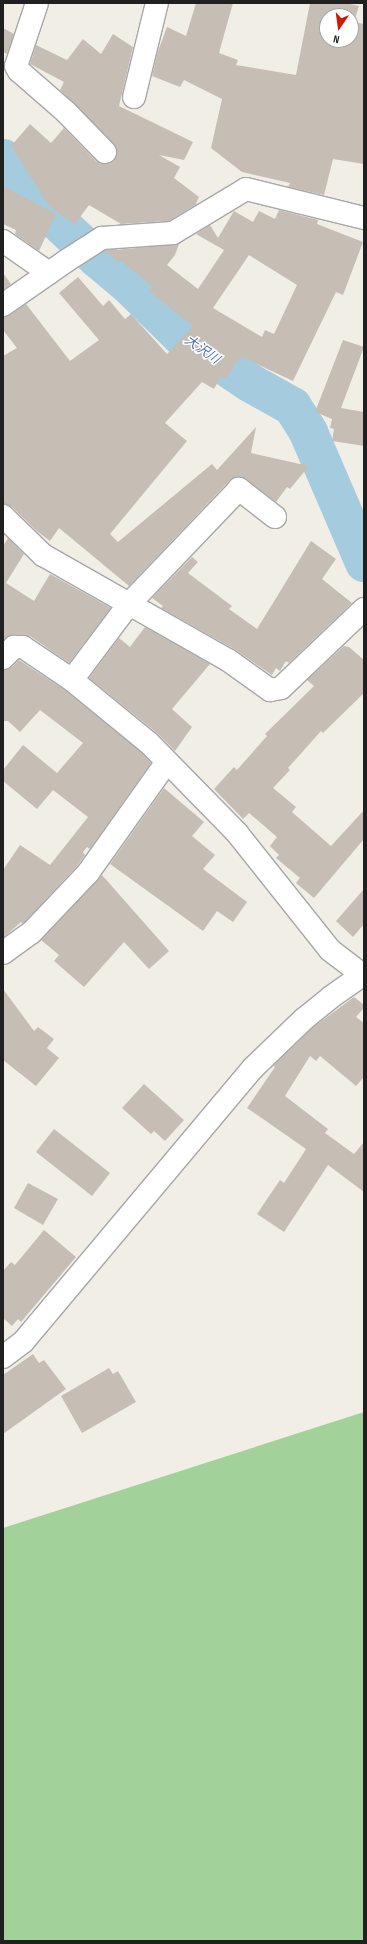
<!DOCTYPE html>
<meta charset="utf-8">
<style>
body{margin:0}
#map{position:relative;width:367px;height:1944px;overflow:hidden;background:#f1eee6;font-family:"Sofia Sans Condensed","Noto Sans JP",sans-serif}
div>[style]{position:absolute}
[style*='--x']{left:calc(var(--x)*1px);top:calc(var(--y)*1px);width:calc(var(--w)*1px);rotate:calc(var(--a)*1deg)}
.forest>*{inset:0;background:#a3d19a}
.river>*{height:39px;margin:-19.5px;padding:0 19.5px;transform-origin:19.5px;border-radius:19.5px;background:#a5cbdf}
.building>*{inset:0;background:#c6beb5}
.roads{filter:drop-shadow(1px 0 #a7a7a7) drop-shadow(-1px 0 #a7a7a7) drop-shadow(0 1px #a7a7a7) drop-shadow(0 -1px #a7a7a7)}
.minor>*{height:22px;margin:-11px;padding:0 11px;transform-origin:11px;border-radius:11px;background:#fff}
span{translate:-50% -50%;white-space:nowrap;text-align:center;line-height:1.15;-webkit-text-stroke:3px #fff;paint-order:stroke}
.water-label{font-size:13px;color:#4971b3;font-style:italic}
.frame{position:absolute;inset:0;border:4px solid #202020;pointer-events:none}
.north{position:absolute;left:319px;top:8px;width:40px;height:40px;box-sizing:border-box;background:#fff;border:1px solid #a6a6a6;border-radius:50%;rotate:193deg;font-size:11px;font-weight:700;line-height:16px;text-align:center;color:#202020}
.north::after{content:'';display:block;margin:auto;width:14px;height:18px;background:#d01900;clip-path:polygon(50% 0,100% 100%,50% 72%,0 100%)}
</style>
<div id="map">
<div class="forest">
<i style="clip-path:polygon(364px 1412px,364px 1941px,3px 1941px,3px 1528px)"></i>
</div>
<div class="river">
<i style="--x:3;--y:158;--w:65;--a:51.2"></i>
<i style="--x:44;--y:209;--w:72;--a:42.8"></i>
<i style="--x:97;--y:258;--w:42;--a:40.2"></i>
<i style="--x:129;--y:285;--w:73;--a:44.4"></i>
<i style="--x:181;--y:336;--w:82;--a:34.1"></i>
<i style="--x:249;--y:382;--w:49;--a:29.2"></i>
<i style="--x:292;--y:406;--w:31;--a:58"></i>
<i style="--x:308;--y:432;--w:142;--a:66.7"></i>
</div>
<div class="building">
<i style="clip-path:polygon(evenodd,196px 3px,233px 3px,219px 53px,238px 60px,236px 65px,296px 75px,310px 3px,346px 3px,359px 6px,354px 22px,364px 24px,364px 164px,333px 159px,324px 195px,288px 187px,290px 183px,242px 172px,211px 148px,222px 99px,184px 80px,180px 87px,152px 76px,158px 51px,167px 27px,186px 36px,196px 3px,327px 16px,351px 16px,351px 40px,327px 40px,327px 16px)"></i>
<i style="clip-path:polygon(3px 28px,14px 34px,7px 54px,3px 52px)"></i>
<i style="clip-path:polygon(113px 34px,133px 47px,119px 106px,193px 142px,184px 160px,159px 155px,180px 167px,174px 178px,199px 197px,196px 203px,197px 204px,169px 221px,121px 224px,89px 205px,75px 224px,49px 206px,11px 146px,30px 124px,51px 143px,64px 128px,96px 161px,101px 164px,108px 164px,114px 161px,117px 155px,117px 149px,114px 144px,60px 90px,64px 82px,30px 64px,36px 45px,67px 60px,83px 39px,101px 54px)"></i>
<i style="clip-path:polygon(3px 186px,56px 214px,39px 251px,15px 234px,16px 230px,3px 224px)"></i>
<i style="clip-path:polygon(evenodd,279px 210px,318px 220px,317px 224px,363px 242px,343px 295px,336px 292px,293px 381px,242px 357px,240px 360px,238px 359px,227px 378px,221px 376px,214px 389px,202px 382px,165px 423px,187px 441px,110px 534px,118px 542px,212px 464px,217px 470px,256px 427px,251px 453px,309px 466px,290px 489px,287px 487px,276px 502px,246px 479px,241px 477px,230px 480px,129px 586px,59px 528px,50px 541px,38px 532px,12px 507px,3px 504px,3px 356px,17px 348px,3px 330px,3px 317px,10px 315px,26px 304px,70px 361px,99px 340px,59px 293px,78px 277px,103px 306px,109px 300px,125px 319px,131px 314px,167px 354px,193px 326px,149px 291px,153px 287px,121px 261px,119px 262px,104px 251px,179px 244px,175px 255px,167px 265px,198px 289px,224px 250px,196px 234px,210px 225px,218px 238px,234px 211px,253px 222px,259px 211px,275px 219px,279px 210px,249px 255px,297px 285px,274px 334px,265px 330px,262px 337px,213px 308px,249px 255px)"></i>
<i style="clip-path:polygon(3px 273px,11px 284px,3px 290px)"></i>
<i style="clip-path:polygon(343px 340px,364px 347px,341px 408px,364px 412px,364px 446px,332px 441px,334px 429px,330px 428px,332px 419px,315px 412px)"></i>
<i style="clip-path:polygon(8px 538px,24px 554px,6px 583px,34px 601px,50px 574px,111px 608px,69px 663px,30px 636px,14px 635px,3px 640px,3px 546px)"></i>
<i style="clip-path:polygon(311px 541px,336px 559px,322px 579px,352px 603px,289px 663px,286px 661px,280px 671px,276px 668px,272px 675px,234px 649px,161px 608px,163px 606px,152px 598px,192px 557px,198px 562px,188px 573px,232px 606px,229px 609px,257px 629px)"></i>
<i style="clip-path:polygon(145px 627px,210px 664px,172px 709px,192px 727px,175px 751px,157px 733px,89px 678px,119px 638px,130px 647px)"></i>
<i style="clip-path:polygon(344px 646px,349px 647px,364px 660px,364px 693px,323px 733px,321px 731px,288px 768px,290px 770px,273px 788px,296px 807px,292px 812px,331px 846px,364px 810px,364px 839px,314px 898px,296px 883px,300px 878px,276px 858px,279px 855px,270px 846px,277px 837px,249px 813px,243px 819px,214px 789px,234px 767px,237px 770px,267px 736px,265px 734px,314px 686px,307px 680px)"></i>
<i style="clip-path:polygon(19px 660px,65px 690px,141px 752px,151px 763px,90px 849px,87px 847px,83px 852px,85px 855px,78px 865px,23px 924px,21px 922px,3px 938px,3px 870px,20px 845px,50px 865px,88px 817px,53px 790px,37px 809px,3px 781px,3px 770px,23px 745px,57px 773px,83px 743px,40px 710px,20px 732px,8px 721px,3px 721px,3px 670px,12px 667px)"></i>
<i style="clip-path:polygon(164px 788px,204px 822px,192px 836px,215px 855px,203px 869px,247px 902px,233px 922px,217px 911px,203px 931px,110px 864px)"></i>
<i style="clip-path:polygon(102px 875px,169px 951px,149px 969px,124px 942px,84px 987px,54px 961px,59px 955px,41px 940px)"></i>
<i style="clip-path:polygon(364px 889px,364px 924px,353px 937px,336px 921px)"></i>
<i style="clip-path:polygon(3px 989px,34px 1031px,38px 1027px,54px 1039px,47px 1048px,59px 1058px,36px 1086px,3px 1060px)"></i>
<i style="clip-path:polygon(354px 997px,364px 1005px,364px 1008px,356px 1017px,364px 1023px,364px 1077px,356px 1086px,320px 1056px,316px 1061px,310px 1056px,285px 1096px,328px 1129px,325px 1133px,354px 1154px,364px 1142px,364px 1192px,328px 1165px,284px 1232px,257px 1214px,280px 1180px,284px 1183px,306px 1149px,247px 1108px,275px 1067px,273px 1066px,312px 1028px)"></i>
<i style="clip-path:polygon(144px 1084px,184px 1120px,165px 1141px,154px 1131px,151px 1134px,122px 1108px)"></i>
<i style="clip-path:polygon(54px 1129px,110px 1173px,92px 1196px,36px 1152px)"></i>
<i style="clip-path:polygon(28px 1183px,58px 1199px,43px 1225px,14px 1208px)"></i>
<i style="clip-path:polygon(44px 1230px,76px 1257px,21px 1322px,18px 1319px,12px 1326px,3px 1318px,3px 1271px,11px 1262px,15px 1265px)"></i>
<i style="clip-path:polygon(33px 1354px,39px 1363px,44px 1360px,66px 1389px,3px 1434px,3px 1375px)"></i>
<i style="clip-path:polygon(109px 1368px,113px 1374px,118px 1371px,136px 1402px,82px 1433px,61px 1396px)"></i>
</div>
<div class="roads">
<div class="minor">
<i style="--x:37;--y:3;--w:66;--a:108.4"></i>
<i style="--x:16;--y:66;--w:6;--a:59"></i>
<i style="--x:19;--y:71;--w:62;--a:41.1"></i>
<i style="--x:66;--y:112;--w:56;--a:45.7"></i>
<i style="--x:134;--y:97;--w:97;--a:-76.3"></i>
<i style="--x:3;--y:241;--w:56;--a:34.8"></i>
<i style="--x:3;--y:305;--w:77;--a:-34.9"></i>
<i style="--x:66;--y:261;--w:43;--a:-32.6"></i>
<i style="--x:102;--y:238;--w:71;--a:-4"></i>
<i style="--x:173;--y:233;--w:85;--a:-31.1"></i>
<i style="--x:246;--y:189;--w:122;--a:13.8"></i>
<i style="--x:3;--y:516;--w:56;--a:44.3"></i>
<i style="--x:43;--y:555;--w:213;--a:29.6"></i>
<i style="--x:228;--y:660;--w:52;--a:35.5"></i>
<i style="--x:270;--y:690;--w:11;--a:-10"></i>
<i style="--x:281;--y:688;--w:115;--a:-43.6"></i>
<i style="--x:275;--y:517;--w:46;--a:-142.1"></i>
<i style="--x:239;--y:489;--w:159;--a:133.7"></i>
<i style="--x:129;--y:604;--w:95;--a:126.9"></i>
<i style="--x:72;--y:680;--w:99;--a:39.3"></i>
<i style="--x:149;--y:743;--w:126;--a:45.6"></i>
<i style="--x:237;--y:833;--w:149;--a:51.5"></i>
<i style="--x:330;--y:950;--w:43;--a:37.4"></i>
<i style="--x:3;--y:658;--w:16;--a:-45"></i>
<i style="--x:14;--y:647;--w:9;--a:0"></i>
<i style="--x:23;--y:647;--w:59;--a:34"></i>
<i style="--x:3;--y:953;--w:34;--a:-36"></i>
<i style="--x:31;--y:933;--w:83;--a:-46.5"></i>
<i style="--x:88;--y:873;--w:136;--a:-54.6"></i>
<i style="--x:3;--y:1357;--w:25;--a:-37"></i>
<i style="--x:23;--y:1342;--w:358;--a:-50"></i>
<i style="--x:253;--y:1068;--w:71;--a:-43.9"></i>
<i style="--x:304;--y:1019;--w:35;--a:-39"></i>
<i style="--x:331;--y:997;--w:39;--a:-35"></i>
</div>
</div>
<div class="water-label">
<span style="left:202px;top:350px;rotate:35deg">大沢川</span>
</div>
<div class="frame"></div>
<div class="north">N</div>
</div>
